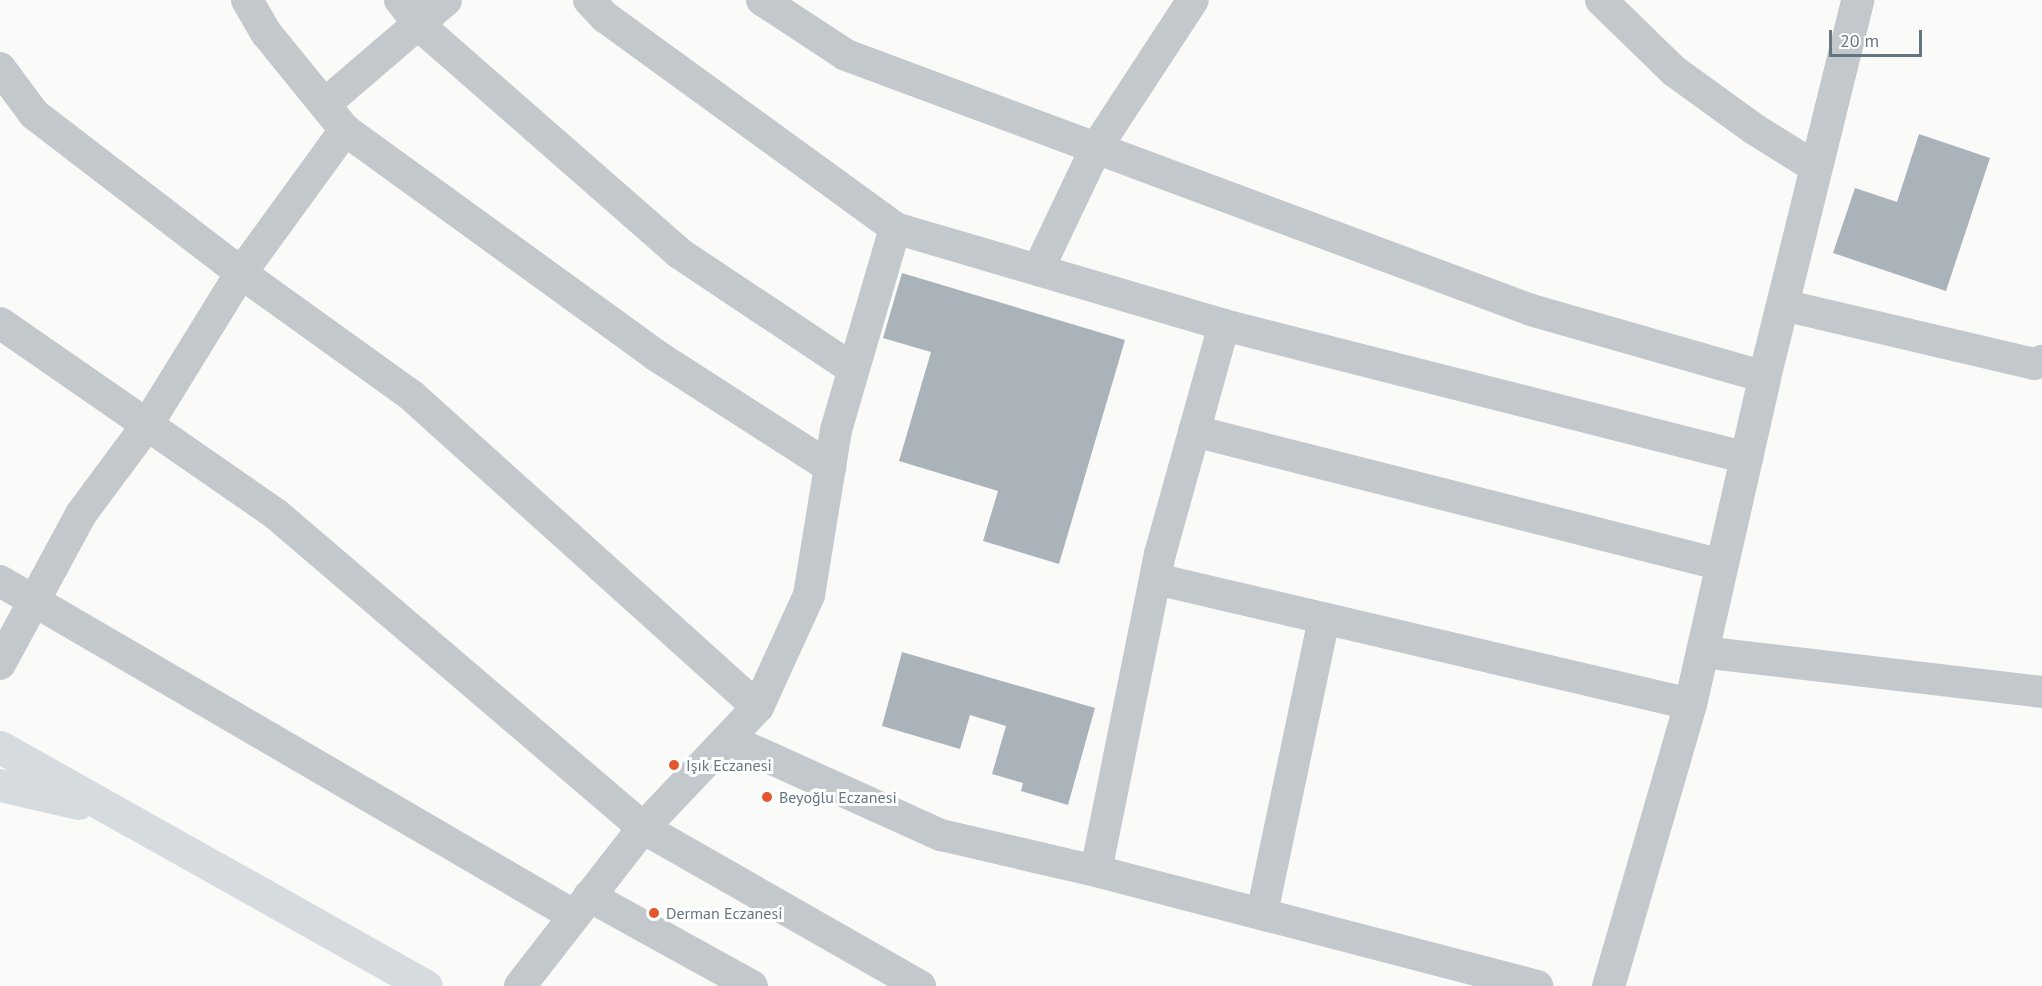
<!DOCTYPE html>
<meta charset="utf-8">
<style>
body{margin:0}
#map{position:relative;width:2042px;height:986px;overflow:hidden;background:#fafaf8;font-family:"PT Sans",sans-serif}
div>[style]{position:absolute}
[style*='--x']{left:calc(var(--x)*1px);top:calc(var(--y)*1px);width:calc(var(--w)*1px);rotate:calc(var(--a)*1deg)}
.building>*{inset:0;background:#aab3b9}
.minor>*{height:32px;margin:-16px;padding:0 16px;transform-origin:16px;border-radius:16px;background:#c3c8cc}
.tertiary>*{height:33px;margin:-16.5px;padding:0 16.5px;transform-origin:16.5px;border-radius:16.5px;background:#c3c8cc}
.secondary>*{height:33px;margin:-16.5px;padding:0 16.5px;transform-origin:16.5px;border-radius:16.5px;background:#d6dbdf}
.dots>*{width:16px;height:16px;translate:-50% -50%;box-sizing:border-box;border:3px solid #fff;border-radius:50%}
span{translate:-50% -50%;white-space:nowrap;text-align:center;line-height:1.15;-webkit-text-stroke:6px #fff;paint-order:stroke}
.poi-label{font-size:16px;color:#657683}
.left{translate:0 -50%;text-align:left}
.scale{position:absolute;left:1829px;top:30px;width:93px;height:27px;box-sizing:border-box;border:3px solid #657683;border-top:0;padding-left:8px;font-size:18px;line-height:21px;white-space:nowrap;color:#657683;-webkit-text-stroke:4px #fff;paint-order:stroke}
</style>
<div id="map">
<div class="building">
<i style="clip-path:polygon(1919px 134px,1990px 158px,1946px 291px,1833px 253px,1855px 188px,1897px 202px)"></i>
<i style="clip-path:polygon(902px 273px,1125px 340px,1059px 564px,983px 541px,998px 491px,899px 461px,931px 352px,883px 338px)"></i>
<i style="clip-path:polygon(902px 652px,1095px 708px,1068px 805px,1021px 791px,1023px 783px,992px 774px,1006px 726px,970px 715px,960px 749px,882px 726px)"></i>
</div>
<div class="minor">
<i style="--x:247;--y:0;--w:39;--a:60"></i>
<i style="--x:267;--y:34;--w:124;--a:50.9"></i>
<i style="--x:345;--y:130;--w:385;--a:35.9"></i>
<i style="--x:657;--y:356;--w:206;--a:32.7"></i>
<i style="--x:400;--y:0;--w:33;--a:52"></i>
<i style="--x:420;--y:26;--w:344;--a:41.2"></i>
<i style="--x:679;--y:253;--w:209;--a:33.7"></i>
<i style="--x:589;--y:0;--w:23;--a:47"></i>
<i style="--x:605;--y:17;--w:359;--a:36"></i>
<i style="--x:895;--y:228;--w:343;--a:16.4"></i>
<i style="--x:1224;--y:325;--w:540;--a:14.27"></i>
<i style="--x:762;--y:0;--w:100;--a:33.2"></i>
<i style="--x:846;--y:55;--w:731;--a:20.42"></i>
<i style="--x:1531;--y:310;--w:242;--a:16"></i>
<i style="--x:1601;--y:0;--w:102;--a:44.2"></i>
<i style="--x:1674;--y:71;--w:99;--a:35.9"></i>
<i style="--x:1754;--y:129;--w:72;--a:31.9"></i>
<i style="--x:0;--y:68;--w:57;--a:53.5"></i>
<i style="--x:34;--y:114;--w:261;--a:37.5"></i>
<i style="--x:241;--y:273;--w:211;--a:35.7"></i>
<i style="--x:412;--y:396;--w:465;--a:42"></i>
<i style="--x:326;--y:103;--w:158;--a:-40.6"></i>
<i style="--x:1038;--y:270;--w:135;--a:-64.6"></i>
<i style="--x:1096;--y:148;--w:177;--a:-56.8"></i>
<i style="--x:1783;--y:305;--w:258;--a:13.2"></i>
<i style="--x:2034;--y:364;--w:9;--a:-21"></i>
<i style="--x:0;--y:323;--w:337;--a:34.7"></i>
<i style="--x:277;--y:515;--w:482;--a:40.5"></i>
<i style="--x:643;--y:828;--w:319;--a:29.7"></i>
<i style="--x:1194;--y:431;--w:545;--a:14.24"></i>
<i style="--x:1156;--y:579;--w:548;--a:13.17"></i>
<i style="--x:0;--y:581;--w:663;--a:30.24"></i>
<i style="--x:1702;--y:652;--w:342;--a:6.7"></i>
<i style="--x:0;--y:664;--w:170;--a:-61.6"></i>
<i style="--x:81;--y:514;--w:111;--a:-53.4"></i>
<i style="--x:147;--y:425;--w:179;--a:-58.3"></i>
<i style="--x:241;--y:273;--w:177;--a:-54"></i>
<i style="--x:728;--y:739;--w:234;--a:24.3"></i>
<i style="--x:941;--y:835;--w:159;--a:13.1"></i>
<i style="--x:1096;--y:871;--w:456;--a:14.6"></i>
<i style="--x:1096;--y:871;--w:323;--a:-78.6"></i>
<i style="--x:1160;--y:554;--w:238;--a:-74.4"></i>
<i style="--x:589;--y:896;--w:186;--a:28.9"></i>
<i style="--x:1262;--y:913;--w:301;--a:-78.1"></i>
<i style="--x:520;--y:986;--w:200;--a:-52.1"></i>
<i style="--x:643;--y:828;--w:167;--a:-46.5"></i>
<i style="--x:758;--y:707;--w:123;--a:-65.5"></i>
<i style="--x:809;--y:595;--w:167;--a:-80.7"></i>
<i style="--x:836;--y:430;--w:210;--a:-73.7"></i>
</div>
<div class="tertiary">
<i style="--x:1608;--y:986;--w:294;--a:-73.8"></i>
<i style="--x:1690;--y:704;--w:335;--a:-77.2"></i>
<i style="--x:1764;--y:377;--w:388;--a:-76.1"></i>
</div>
<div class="secondary">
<i style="--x:0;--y:747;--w:488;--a:29.3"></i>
<i style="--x:0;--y:785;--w:80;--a:13"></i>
</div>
<div class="dots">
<i style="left:674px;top:765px;background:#e4572e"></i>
<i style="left:767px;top:797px;background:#e4572e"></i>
<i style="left:654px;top:913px;background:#e4572e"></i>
</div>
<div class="poi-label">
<span class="left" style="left:686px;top:765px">Işık Eczanesi</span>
<span class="left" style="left:779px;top:797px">Beyoğlu Eczanesi</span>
<span class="left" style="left:666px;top:913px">Derman Eczanesi</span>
</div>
<div class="scale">20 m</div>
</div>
